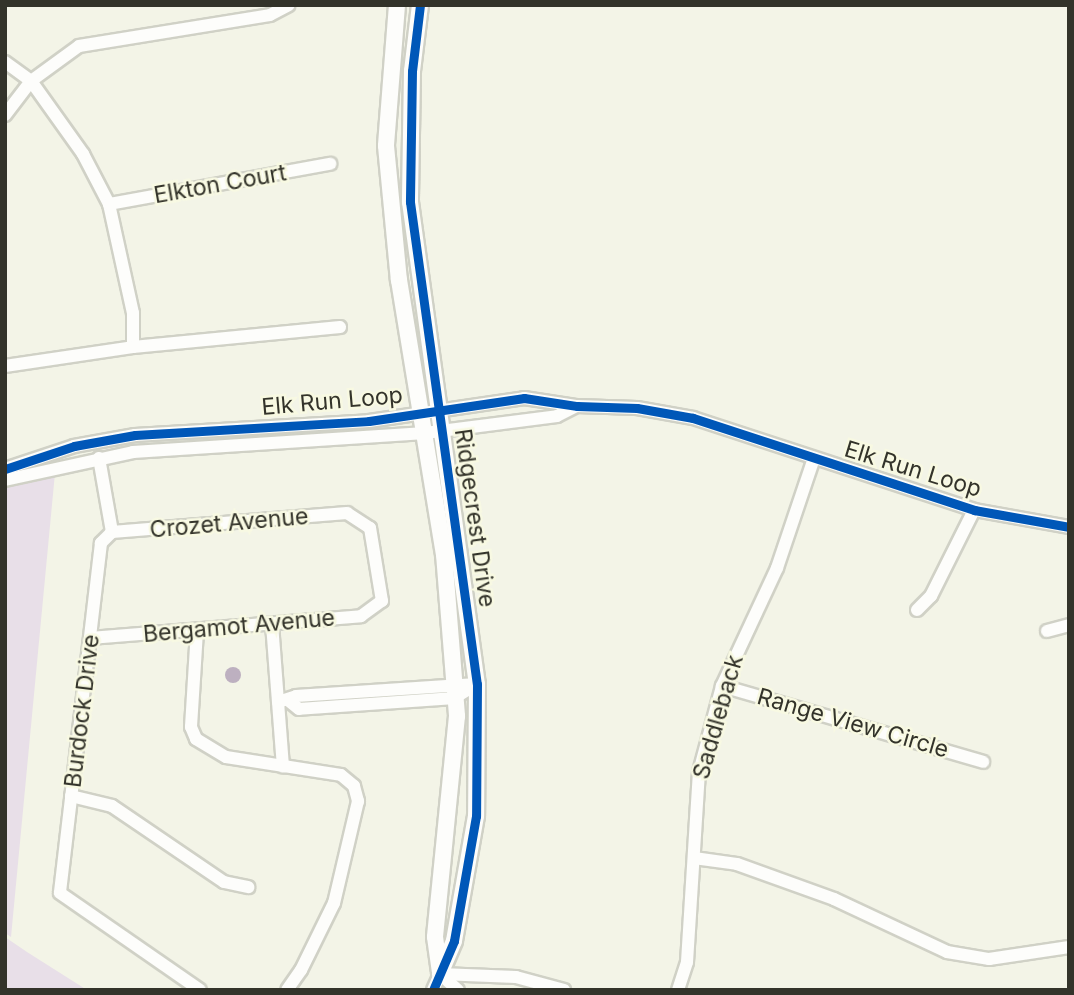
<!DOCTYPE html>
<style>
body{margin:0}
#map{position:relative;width:1074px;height:995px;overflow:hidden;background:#f3f4e7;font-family:Inter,sans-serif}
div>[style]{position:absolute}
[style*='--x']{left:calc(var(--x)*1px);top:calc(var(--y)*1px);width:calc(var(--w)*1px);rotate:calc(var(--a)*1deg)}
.green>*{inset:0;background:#e8dfe8}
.water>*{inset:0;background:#bdb0c0}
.round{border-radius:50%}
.roads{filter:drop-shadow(2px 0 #d0d1c6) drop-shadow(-2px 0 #d0d1c6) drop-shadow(0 2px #d0d1c6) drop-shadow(0 -2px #d0d1c6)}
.minor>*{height:12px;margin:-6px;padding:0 6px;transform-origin:6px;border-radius:6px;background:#fdfdfb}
.tertiary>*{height:16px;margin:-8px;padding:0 8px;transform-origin:8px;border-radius:8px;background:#fdfdfb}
.cycleway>*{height:9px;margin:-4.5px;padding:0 4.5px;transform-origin:4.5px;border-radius:4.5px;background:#0057b8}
span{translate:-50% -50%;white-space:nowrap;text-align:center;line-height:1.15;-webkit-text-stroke:5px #f8f9e2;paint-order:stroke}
.street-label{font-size:23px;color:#33332a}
.frame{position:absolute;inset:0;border:7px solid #33332a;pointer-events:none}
</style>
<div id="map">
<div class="green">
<i style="clip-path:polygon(55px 473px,11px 937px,5px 933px,5px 488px)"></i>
<i style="clip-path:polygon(5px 937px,27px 952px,87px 990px,5px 990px)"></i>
</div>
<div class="water">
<i class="round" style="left:225px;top:667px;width:16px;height:16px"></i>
</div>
<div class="roads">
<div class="minor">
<i style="--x:5;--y:62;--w:32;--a:36"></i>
<i style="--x:31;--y:81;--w:90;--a:54.5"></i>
<i style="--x:83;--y:154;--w:56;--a:62.5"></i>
<i style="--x:109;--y:204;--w:112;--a:77.6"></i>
<i style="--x:133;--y:313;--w:34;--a:90"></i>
<i style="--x:5;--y:115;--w:43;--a:-52.6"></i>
<i style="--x:31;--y:81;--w:59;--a:-36.1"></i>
<i style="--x:79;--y:46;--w:193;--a:-9.2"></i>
<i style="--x:270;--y:15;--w:21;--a:-28"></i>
<i style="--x:109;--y:204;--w:225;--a:-10.3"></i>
<i style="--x:5;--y:366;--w:129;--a:-8.4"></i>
<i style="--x:133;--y:347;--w:208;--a:-5.5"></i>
<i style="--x:99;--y:458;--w:75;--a:80"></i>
<i style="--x:5;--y:469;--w:73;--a:-18.4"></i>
<i style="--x:74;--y:446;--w:62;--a:-10.2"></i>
<i style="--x:135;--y:435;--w:234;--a:-3.4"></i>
<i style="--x:369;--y:421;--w:157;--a:-8.4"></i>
<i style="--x:524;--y:398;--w:54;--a:8.6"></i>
<i style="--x:577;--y:406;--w:60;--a:1.9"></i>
<i style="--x:637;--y:408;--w:57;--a:10.1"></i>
<i style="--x:693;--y:418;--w:296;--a:18.1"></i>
<i style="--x:974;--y:510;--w:97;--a:10.1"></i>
<i style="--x:5;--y:480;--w:131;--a:-12.3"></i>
<i style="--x:133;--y:452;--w:293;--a:-3.7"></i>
<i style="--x:425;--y:433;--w:133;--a:-7.3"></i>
<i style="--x:557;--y:416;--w:22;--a:-27"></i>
<i style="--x:112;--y:532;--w:16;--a:135"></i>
<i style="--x:101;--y:543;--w:352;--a:96.7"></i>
<i style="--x:60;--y:893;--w:170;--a:34.7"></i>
<i style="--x:917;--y:610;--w:20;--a:-45"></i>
<i style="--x:931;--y:596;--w:96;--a:-63.4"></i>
<i style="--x:272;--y:624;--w:143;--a:85.6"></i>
<i style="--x:197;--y:631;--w:96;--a:93.6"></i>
<i style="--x:191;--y:727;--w:13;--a:67"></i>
<i style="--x:196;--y:739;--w:35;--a:31"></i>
<i style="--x:226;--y:757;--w:116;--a:8.9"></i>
<i style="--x:341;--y:775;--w:17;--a:40"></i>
<i style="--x:354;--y:786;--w:16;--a:75"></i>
<i style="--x:358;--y:801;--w:105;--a:103.2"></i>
<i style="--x:334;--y:903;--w:75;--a:116.2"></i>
<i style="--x:301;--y:970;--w:24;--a:125"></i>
<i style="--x:1047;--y:631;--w:23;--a:-15"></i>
<i style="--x:90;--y:638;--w:272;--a:-4.6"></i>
<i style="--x:361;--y:616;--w:26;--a:-36"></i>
<i style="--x:382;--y:601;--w:74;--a:-99.3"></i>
<i style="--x:370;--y:528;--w:27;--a:-147"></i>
<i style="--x:347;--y:513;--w:236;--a:175.4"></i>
<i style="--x:722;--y:686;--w:272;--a:16.2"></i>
<i style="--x:278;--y:702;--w:19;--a:-18"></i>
<i style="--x:296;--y:696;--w:181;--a:-3.8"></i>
<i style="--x:477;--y:684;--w:26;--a:148"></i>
<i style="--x:455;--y:698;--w:156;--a:176"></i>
<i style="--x:299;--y:709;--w:13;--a:-141"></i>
<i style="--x:71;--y:796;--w:42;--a:13.7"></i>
<i style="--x:112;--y:806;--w:135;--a:34.2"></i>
<i style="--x:224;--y:882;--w:25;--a:12"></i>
<i style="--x:694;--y:858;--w:43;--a:7.9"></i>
<i style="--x:737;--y:864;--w:103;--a:19.8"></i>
<i style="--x:834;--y:899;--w:125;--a:25.1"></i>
<i style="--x:947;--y:952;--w:43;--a:9.5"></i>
<i style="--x:989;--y:959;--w:81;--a:-8.5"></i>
<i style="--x:440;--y:974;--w:76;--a:2.3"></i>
<i style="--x:516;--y:977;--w:50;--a:15.2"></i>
<i style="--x:440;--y:974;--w:24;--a:42"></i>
<i style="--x:433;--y:990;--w:17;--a:-66"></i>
<i style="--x:678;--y:990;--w:29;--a:-72"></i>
<i style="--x:687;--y:962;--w:190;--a:-86.4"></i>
<i style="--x:699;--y:772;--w:89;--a:-75"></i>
<i style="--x:722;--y:686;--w:130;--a:-65"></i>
<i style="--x:777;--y:568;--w:116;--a:-71.4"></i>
</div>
<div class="tertiary">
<i style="--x:397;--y:5;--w:141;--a:94.5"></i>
<i style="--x:386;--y:146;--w:135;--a:84.5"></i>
<i style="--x:399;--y:280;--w:278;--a:80.7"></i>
<i style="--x:444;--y:554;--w:163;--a:85.4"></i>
<i style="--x:457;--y:716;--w:222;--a:95.7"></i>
<i style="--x:435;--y:937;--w:34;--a:82"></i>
<i style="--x:420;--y:5;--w:66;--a:96.9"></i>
<i style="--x:412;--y:71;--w:131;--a:90.9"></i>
<i style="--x:410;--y:202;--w:487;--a:82.1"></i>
<i style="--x:477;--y:684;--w:132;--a:90.4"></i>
<i style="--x:476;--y:816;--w:127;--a:100"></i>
<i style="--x:454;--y:941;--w:36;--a:113"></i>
</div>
</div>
<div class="cycleway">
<i style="--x:420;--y:5;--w:66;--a:96.9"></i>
<i style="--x:412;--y:71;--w:131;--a:90.9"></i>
<i style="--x:410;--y:202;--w:487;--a:82.1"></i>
<i style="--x:477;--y:684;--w:132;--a:90.4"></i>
<i style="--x:476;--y:816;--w:127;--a:100"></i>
<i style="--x:454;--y:941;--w:53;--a:113.2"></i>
<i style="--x:5;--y:469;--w:73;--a:-18.4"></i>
<i style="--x:74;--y:446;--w:62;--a:-10.2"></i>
<i style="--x:135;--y:435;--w:234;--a:-3.4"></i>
<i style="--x:369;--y:421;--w:157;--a:-8.4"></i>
<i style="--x:524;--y:398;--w:54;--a:8.6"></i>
<i style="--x:577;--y:406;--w:60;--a:1.9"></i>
<i style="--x:637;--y:408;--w:57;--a:10.1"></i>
<i style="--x:693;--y:418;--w:296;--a:18.1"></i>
<i style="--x:974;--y:510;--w:97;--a:10.1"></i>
</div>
<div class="street-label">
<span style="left:220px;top:184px;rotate:-10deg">Elkton Court</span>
<span style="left:332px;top:401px;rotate:-5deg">Elk Run Loop</span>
<span style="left:913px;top:469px;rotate:17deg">Elk Run Loop</span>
<span style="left:475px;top:518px;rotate:82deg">Ridgecrest Drive</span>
<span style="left:229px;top:523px;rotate:-5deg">Crozet Avenue</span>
<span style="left:239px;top:626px;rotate:-5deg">Bergamot Avenue</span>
<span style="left:82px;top:711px;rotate:-83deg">Burdock Drive</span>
<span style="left:718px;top:717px;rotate:-74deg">Saddleback</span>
<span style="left:853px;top:723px;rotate:16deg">Range View Circle</span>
</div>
<div class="frame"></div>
</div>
